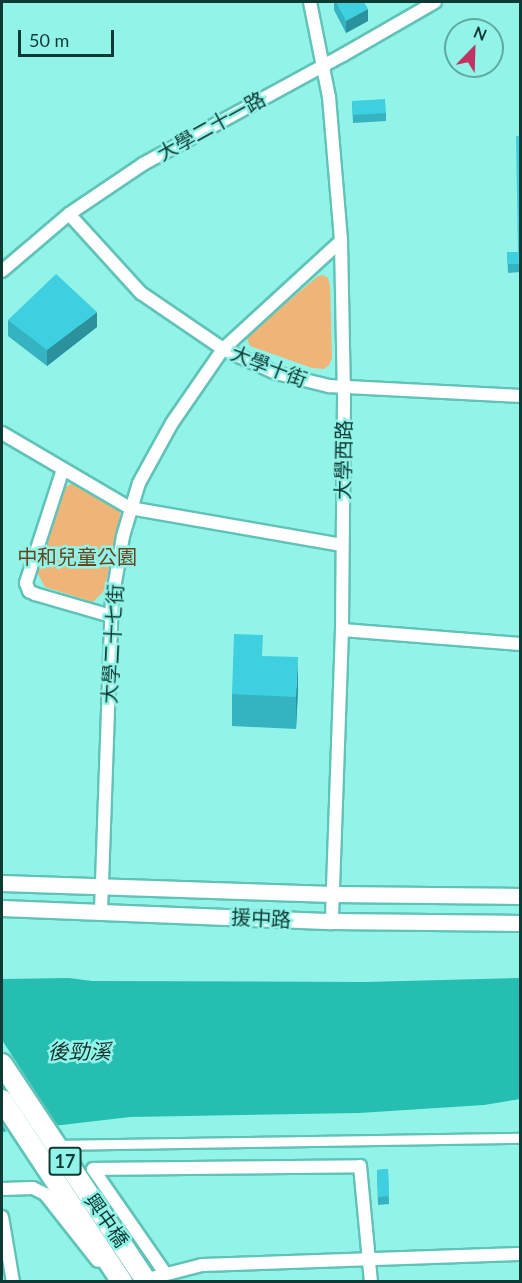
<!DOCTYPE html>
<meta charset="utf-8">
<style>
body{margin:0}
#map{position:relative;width:522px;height:1283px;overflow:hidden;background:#92f4e8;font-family:Lato,"Noto Sans TC",sans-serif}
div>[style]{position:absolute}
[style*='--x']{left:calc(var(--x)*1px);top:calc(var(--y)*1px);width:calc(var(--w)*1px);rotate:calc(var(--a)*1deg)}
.green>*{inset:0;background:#efb478}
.water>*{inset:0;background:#25beb1}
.pier>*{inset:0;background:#92f4e8}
.roads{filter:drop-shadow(2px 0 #61c3b8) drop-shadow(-2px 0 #61c3b8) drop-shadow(0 2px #61c3b8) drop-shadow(0 -2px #61c3b8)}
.pedestrian>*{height:9px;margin:-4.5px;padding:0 4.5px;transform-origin:4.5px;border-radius:4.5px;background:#fff}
.minor>*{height:12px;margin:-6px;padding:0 6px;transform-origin:6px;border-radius:6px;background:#fff}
.tertiary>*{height:15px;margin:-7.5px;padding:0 7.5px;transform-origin:7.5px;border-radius:7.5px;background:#fff}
.primary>*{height:20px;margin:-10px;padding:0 10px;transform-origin:10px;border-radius:10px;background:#fff}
.wall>*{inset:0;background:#35b3c1}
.shaded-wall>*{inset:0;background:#2b929d}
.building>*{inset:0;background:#3ed0e0}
span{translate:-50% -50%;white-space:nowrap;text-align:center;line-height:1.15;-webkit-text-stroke:5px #92f4e8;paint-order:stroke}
.shield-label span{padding:2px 4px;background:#92f4e8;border:2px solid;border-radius:4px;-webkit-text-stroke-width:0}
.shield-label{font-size:18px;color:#0e3a35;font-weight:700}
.street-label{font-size:20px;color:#0e3a35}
.park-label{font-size:20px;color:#69451f}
.water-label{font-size:21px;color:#15332f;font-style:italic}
.frame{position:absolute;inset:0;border:3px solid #0e3a35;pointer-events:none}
.north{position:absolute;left:444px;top:18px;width:60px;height:60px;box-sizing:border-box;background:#92f4e8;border:2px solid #5daaa0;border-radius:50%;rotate:23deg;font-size:16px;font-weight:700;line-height:24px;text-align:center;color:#0e3a35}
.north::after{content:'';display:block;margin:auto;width:21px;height:27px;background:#c03362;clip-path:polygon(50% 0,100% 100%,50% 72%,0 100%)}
.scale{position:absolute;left:18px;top:30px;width:96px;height:27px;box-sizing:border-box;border:3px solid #0e3a35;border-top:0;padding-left:8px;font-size:18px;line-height:21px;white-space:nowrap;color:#0e3a35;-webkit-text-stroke:4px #92f4e8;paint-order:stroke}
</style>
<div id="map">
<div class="green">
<i style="clip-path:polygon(323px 275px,328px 278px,330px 286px,332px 358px,329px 365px,324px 369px,312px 368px,250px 346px,247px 339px,254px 330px,318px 276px)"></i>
<i style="clip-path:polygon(73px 483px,117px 507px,121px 515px,104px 591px,93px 602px,45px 587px,38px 574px,39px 561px,66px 487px)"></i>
</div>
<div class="water">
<i style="clip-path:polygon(69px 978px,92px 981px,365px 982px,520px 978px,520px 1099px,484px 1105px,359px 1113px,130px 1117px,2px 1132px,2px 979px)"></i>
</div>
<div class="pier">
<i style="clip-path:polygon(2px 1040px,59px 1128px,8px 1134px,2px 1124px)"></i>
</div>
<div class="roads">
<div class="pedestrian">
<i style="--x:56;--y:1145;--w:464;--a:-0.9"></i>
</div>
<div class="minor">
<i style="--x:310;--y:2;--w:97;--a:78.7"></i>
<i style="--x:329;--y:97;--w:144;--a:85.2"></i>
<i style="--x:341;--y:241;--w:157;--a:88.9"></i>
<i style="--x:344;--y:398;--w:232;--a:90.5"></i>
<i style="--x:342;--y:630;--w:291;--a:92"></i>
<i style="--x:69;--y:214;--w:107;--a:47.7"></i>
<i style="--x:141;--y:293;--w:99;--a:34.3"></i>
<i style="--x:223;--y:349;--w:58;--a:24.4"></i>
<i style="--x:276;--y:373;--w:55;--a:13.8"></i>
<i style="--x:329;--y:386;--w:191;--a:3"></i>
<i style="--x:2;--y:271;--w:88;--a:-40.4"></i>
<i style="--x:69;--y:214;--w:89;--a:-34"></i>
<i style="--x:143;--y:164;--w:228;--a:-28.6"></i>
<i style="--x:343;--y:55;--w:106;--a:-29.9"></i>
<i style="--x:2;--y:433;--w:148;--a:30.4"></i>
<i style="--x:130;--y:508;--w:215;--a:9.9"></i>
<i style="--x:63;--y:469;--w:120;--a:108"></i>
<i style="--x:26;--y:583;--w:9;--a:69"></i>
<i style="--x:29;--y:591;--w:7;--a:27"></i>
<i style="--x:35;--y:594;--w:79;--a:16.1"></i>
<i style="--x:342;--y:630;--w:179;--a:4.5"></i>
<i style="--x:101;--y:911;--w:311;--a:-88"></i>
<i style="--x:112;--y:600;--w:65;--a:-80.2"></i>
<i style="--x:123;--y:536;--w:55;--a:-73.2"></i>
<i style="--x:139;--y:483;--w:68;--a:-61.2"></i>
<i style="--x:172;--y:423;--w:90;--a:-55.4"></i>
<i style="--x:223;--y:349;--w:160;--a:-42.5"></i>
<i style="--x:2;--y:1189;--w:31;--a:-2"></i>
<i style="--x:33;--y:1188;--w:13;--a:27"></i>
<i style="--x:45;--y:1194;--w:85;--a:51.7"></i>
<i style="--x:2;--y:1217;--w:66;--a:80.4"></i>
<i style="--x:165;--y:1273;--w:126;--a:-124.7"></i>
<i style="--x:93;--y:1169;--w:267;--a:-0.6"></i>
<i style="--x:360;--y:1166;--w:117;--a:84.6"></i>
<i style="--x:140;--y:1281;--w:64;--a:-14.5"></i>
<i style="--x:202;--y:1265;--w:318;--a:-2"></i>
</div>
<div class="tertiary">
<i style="--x:2;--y:883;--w:330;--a:1.9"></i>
<i style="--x:332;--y:894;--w:188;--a:0.6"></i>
<i style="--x:2;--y:908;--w:330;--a:2.3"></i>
<i style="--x:332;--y:921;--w:188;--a:0.6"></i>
</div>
<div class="primary">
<i style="--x:2;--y:1064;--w:262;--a:56.4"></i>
<i style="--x:2;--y:1100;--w:218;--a:56.6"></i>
</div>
</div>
<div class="wall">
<i style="clip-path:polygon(334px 2px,364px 2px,368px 21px,346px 33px,334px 10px)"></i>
<i style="clip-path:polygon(352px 101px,386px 113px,386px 121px,353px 123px)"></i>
<i style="clip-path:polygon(520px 136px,520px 272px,508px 273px,507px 252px,518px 252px)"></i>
<i style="clip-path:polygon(8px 320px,97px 327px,47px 366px,8px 336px)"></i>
<i style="clip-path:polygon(263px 656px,298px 689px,296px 729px,232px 726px,232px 694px)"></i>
<i style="clip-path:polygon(388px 1169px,389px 1204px,378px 1205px,377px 1170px)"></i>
</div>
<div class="shaded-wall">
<i style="clip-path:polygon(368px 9px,368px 21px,346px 33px,346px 21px)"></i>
<i style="clip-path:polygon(97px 312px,97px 327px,47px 366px,47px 350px)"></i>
<i style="clip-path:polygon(298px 657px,298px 689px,296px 729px,296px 697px)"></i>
</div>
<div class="building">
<i style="clip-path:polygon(336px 2px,364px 2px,368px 9px,346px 21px)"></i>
<i style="clip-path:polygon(385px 99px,386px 113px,353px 115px,352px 101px)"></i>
<i style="clip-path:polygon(516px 136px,520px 136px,520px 264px,508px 264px,507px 252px,518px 252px)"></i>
<i style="clip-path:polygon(56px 274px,97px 312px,47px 350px,8px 320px)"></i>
<i style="clip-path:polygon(234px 634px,263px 635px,262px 656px,298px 657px,296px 697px,232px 694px)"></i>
<i style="clip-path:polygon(388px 1169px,389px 1196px,378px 1197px,377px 1170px)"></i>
</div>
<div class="shield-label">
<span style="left:65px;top:1161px">17</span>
</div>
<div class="street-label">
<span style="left:211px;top:126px;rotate:-29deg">大學二十一路</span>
<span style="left:269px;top:366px;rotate:21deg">大學十街</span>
<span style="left:343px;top:460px;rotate:-89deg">大學西路</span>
<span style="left:112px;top:644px;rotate:-87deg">大學二十七街</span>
<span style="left:261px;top:918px;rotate:3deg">援中路</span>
<span style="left:107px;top:1220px;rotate:55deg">興中橋</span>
</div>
<div class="park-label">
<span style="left:77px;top:556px">中和兒童公園</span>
</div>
<div class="water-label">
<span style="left:79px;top:1051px">後勁溪</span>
</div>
<div class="frame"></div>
<div class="north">N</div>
<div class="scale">50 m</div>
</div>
